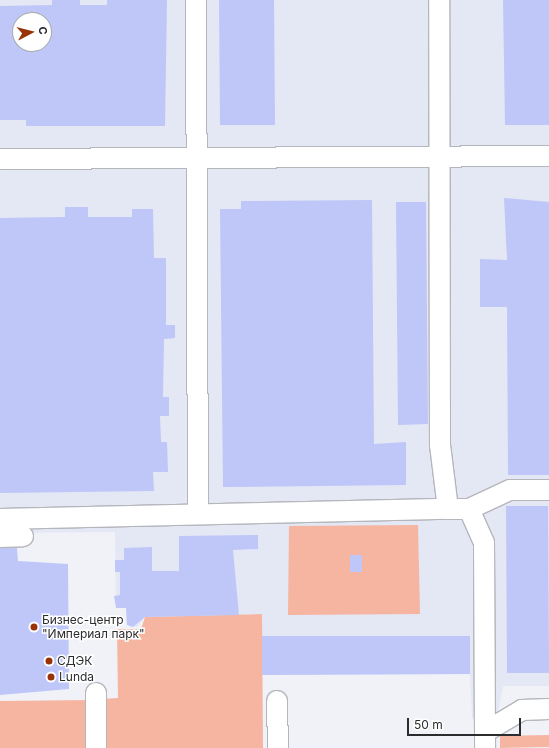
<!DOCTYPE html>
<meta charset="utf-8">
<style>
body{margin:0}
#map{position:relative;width:549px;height:748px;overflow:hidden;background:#f0f2f8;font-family:Inter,sans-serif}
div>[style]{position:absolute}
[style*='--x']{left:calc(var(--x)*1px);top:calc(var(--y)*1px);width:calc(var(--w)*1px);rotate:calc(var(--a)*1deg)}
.built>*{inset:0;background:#e4e7f4}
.green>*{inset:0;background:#f5b5a0}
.building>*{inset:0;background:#bec7f8}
.roads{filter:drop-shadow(1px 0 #b5b6bc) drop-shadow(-1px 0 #b5b6bc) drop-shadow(0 1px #b5b6bc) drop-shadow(0 -1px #b5b6bc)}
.minor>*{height:20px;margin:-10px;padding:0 10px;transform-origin:10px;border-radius:10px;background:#fff}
.dots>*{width:11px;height:11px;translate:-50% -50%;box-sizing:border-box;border:2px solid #fff;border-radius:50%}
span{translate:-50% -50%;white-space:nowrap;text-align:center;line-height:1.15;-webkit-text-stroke:3px #fff;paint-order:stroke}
.poi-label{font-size:12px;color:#2b2c2e}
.left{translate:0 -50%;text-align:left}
.north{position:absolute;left:12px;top:12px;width:40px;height:40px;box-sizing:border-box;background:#fff;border:1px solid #aaabab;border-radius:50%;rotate:83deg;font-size:11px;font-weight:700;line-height:16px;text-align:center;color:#2b2c2e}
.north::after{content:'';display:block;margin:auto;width:14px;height:18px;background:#983209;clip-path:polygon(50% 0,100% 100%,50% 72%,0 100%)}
.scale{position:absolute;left:407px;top:718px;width:114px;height:18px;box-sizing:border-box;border:2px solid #2b2c2e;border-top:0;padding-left:5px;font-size:12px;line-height:14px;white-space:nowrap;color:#2b2c2e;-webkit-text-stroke:3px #fff;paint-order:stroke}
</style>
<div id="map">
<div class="built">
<i style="clip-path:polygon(evenodd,0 0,549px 0,549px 686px,503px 686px,497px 717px,472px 718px,470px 674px,262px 675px,261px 614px,145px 617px,137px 627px,127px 624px,126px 608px,116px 608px,115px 532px,0 533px,0 0,20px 20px,44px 20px,44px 44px,20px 44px,20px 20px)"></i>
</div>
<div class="green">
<i style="clip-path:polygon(418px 525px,420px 614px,288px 615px,289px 526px)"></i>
<i style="clip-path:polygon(262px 614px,263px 748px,101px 748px,100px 699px,118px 698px,117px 629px,141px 629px,145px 617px)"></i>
<i style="clip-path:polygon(92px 700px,92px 748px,0 748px,0 701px)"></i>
<i style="clip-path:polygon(549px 735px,549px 747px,500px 748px,500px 736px)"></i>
</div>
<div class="building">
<i style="clip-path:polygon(evenodd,52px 0,80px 0,80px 5px,107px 5px,107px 0,167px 0,165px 126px,26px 126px,26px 120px,0 120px,0 6px,52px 5px,52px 0,20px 20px,44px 20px,44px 44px,20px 44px,20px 20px)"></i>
<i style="clip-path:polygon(219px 0,274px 0,275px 125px,220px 125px)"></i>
<i style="clip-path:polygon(503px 0,549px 0,549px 125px,505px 125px)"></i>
<i style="clip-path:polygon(504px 198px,549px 202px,549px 475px,508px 475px,507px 307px,480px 307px,480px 259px,507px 260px)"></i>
<i style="clip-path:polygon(372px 200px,374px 444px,406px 442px,406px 485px,223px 487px,220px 209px,241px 209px,241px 201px)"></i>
<i style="clip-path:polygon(396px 202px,426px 202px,428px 424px,398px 425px)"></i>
<i style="clip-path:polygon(65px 207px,88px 207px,88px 217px,132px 217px,132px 209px,153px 209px,154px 258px,166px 258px,166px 325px,175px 325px,175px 338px,164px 339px,163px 397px,169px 397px,169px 416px,160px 416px,161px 442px,167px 442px,168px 472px,153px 472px,154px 491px,0 493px,0 218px,65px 217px)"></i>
<i style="clip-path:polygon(506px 506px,548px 506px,549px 673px,507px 673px)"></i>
<i style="clip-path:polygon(258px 535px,258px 549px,233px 550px,239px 615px,145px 617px,133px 627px,127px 625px,126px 608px,116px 608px,114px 596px,120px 595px,120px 572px,115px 572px,115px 560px,124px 560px,124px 548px,152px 547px,152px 571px,179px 571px,179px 536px)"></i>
<i style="clip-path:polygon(0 548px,17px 548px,18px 561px,68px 564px,69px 689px,0 695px)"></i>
<i style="clip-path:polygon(350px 555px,362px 555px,362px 572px,350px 572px)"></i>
<i style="clip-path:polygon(262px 636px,470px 636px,470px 674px,262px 675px)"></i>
</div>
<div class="roads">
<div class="minor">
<i style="--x:196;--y:0;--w:514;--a:89.78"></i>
<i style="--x:0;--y:159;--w:549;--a:-0.31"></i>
<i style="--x:448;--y:509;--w:21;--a:0"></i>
<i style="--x:469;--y:509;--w:36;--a:66"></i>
<i style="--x:484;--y:542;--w:206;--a:89.7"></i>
<i style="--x:469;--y:509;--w:45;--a:-24.9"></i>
<i style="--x:510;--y:490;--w:39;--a:0"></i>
<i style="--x:0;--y:519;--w:448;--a:-1.3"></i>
<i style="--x:448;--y:509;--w:64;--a:-97.1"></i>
<i style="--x:440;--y:445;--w:445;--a:-90.1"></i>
<i style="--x:0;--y:537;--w:23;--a:-2"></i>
<i style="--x:96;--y:693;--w:55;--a:90"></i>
<i style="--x:277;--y:701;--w:47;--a:88.8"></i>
<i style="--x:485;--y:732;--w:43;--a:-30.7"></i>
<i style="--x:522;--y:710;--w:27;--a:-2"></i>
</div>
</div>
<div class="dots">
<i style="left:34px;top:627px;background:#983209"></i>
<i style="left:49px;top:661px;background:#983209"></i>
<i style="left:51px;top:677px;background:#983209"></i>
</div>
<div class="poi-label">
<span class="left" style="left:42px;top:627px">Бизнес-центр<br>"Империал парк"</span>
<span class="left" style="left:57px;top:661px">СДЭК</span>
<span class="left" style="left:59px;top:677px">Lunda</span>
</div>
<div class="north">С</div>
<div class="scale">50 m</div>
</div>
